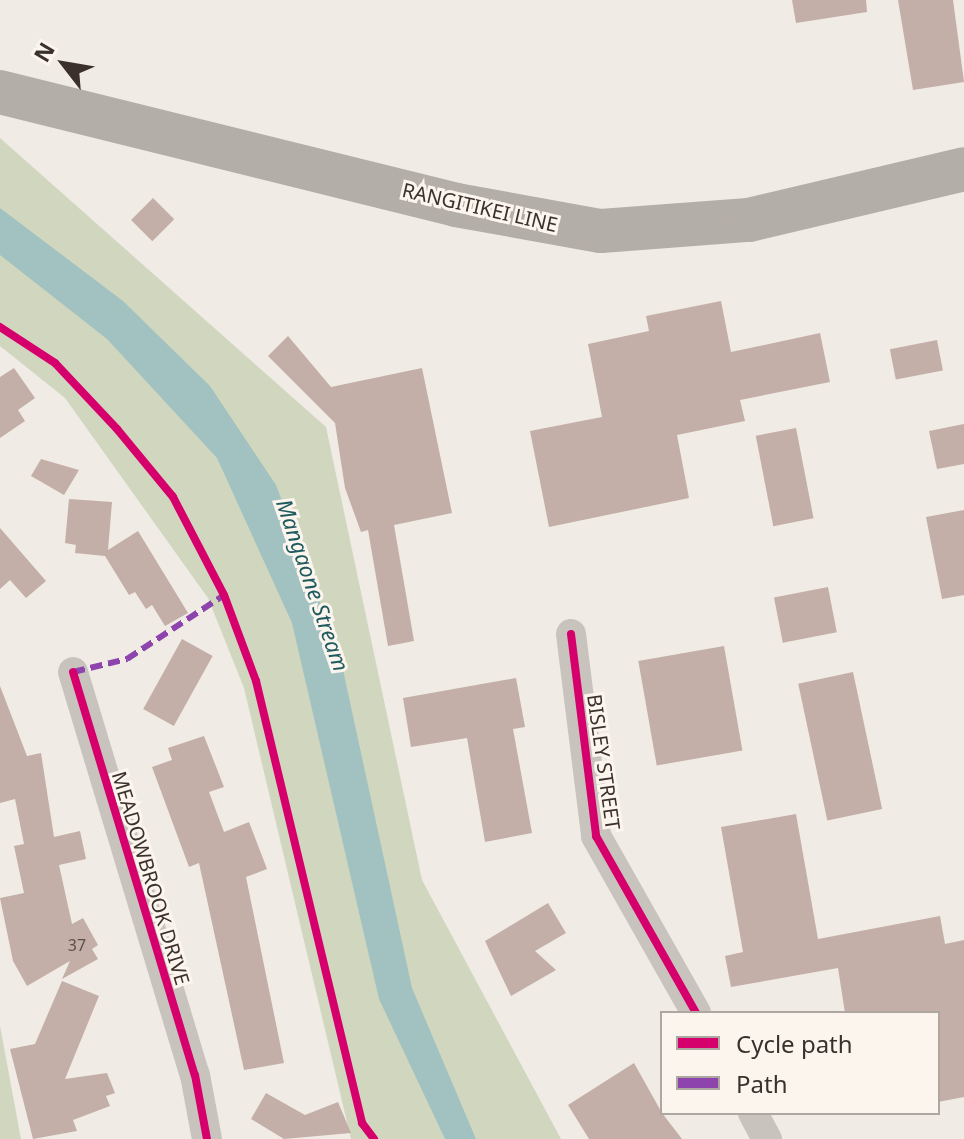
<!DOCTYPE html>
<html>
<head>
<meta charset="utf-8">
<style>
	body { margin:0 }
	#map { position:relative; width:964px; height:1139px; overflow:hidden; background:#f0ebe5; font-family:"Noto Sans",sans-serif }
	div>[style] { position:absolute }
	.green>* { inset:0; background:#d1d6bf }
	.water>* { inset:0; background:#a1c2c1 }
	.building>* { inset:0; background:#c3afa7; transform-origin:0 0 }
	.minor>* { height:30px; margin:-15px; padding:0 15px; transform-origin:15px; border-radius:15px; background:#c9c3be }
	.trunk>* { height:44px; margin:-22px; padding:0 22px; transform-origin:22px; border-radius:22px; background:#b4aea8 }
	.quiet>* { height:6px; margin-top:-3px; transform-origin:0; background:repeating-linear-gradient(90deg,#8e44ad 0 12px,transparent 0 18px) }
	.cycleway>* { height:8px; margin:-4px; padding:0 4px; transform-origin:4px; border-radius:4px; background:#d6006c }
	span { translate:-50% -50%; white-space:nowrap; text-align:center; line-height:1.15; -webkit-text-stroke:6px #fbf5ee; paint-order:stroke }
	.number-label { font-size:16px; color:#5d504a }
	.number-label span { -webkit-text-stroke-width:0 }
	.street-label { font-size:20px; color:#3b302b }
	.water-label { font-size:22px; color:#1f5a5e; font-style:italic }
	.legend { position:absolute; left:660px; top:1011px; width:280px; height:104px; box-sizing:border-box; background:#fbf5ee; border:2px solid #aea6a0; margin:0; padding:10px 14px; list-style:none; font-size:24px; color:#3b302b }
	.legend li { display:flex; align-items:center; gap:16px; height:40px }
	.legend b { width:40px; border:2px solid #aea6a0 }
	.north { position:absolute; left:24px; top:24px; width:80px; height:80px; -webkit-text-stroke:6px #fbf5ee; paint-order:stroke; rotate:301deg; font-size:22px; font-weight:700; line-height:32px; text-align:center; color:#3b302b }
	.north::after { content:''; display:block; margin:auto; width:28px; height:36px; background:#3b302b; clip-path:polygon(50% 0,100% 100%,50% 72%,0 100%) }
</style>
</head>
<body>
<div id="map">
	<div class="green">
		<i style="clip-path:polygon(0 138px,326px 427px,422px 880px,561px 1139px,351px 1139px,244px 688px,208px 598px,65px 398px,0 346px)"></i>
		<i style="clip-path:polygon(0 1026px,21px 1139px,0 1139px)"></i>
	</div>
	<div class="water">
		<i style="clip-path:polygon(0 208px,123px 301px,210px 386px,276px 485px,340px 656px,412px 988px,476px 1139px,445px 1139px,379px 999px,292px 623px,217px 458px,107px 339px,0 255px)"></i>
	</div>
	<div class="building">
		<i style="clip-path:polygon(792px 0,866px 0,867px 12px,796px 23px)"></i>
		<i style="clip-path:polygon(898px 0,953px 0,964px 82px,913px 90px)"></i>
		<i style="left:153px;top:198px;width:30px;height:31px;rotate:45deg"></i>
		<i style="clip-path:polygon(721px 301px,731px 352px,820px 333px,830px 382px,740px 400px,745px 421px,677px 435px,689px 498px,549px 527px,530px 431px,602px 417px,588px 344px,649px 331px,646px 316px)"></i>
		<i style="clip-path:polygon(288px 336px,331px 387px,422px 368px,452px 513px,394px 525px,414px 641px,388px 646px,368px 530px,361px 532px,345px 488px,335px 423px,268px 356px)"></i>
		<i style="left:937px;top:340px;width:31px;height:48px;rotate:79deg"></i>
		<i style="clip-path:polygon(14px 368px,35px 398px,18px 410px,25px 421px,0 438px,0 377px)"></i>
		<i style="clip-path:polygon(964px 424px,964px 464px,937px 469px,929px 431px)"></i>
		<i style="left:796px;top:428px;width:92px;height:41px;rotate:79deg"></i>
		<i style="clip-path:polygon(41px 459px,79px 470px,64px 495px,31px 476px)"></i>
		<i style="clip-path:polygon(69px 499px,112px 502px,108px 550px,138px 531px,188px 613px,165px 626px,152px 605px,146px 609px,135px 592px,129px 595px,105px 556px,75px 553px,76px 545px,65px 543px)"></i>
		<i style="clip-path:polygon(964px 510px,964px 595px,942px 599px,926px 517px)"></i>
		<i style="clip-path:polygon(0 528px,46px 581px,26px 598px,10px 580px,0 589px)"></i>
		<i style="left:828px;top:587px;width:46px;height:55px;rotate:79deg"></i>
		<i style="left:182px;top:639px;width:35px;height:80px;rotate:29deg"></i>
		<i style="left:724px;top:646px;width:106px;height:87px;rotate:80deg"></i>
		<i style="left:853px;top:672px;width:140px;height:56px;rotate:78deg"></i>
		<i style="clip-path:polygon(516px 678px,525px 727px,513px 729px,532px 833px,485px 842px,467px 738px,411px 747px,403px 698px)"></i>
		<i style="clip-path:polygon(0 686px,27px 756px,41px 753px,54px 837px,80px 831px,86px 859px,59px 865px,72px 924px,83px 918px,98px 945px,92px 949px,98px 959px,62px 979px,70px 961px,27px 986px,13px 961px,0 898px,24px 893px,14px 846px,24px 844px,15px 799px,0 803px)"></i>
		<i style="clip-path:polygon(204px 736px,224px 787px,209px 792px,224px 832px,249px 822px,267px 869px,246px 877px,284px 1063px,244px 1070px,199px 863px,189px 867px,152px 767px,172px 760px,168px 748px)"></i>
		<i style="clip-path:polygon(796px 814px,818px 939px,940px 916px,945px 944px,964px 940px,964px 1097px,938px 1102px,938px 1013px,845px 1013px,838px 968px,731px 987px,725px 956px,743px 952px,721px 827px)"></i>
		<i style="clip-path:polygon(548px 903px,566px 933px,535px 951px,556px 970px,511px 996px,485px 941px)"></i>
		<i style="clip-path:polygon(62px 981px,99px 996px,65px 1079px,107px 1073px,115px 1093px,106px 1096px,110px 1106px,73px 1120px,77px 1131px,33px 1139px,10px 1049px,35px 1044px)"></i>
		<i style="clip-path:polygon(634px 1063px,662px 1113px,682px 1139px,589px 1139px,568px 1105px)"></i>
		<i style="clip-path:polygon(266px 1093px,305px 1115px,338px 1102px,351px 1133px,284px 1139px,251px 1119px)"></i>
	</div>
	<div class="minor">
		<i style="left:571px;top:634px;width:204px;rotate:82.9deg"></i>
		<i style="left:596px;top:836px;width:203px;rotate:60.5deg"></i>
		<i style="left:73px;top:672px;width:421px;rotate:73.2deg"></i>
		<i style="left:195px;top:1075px;width:65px;rotate:79.4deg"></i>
		<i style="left:753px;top:1113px;width:30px;rotate:62deg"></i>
	</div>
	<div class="trunk">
		<i style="left:0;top:92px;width:470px;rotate:13.9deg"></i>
		<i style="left:456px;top:205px;width:147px;rotate:10.2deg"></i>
		<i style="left:601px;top:231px;width:148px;rotate:-4.3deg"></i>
		<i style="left:749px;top:220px;width:221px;rotate:-13.3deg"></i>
	</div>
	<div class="quiet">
		<i style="left:73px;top:672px;width:56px;rotate:-13.5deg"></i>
		<i style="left:127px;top:659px;width:116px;rotate:-33.4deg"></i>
	</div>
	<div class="cycleway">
		<i style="left:0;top:327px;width:66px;rotate:33.2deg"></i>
		<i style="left:55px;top:363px;width:91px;rotate:46.8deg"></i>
		<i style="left:117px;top:429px;width:88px;rotate:50.5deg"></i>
		<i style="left:173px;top:497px;width:110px;rotate:62.5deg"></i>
		<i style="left:224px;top:595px;width:92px;rotate:69.6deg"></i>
		<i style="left:256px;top:681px;width:455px;rotate:76.5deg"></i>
		<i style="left:362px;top:1123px;width:20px;rotate:53deg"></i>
		<i style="left:571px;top:634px;width:204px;rotate:82.9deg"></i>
		<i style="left:596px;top:836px;width:203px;rotate:60.5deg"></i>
		<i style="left:73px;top:672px;width:421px;rotate:73.2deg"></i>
		<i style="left:195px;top:1075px;width:65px;rotate:79.4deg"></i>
	</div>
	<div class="number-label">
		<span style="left:77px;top:945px">37</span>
	</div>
	<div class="street-label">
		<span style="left:480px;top:207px;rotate:13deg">RANGITIKEI LINE</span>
		<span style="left:604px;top:762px;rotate:82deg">BISLEY STREET</span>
		<span style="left:151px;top:878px;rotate:73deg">MEADOWBROOK DRIVE</span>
	</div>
	<div class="water-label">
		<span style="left:313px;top:585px;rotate:71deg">Mangaone Stream</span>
	</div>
	<ul class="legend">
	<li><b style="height:10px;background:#d6006c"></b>Cycle path</li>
	<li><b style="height:10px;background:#8e44ad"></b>Path</li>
	</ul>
	<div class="north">N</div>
</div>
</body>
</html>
